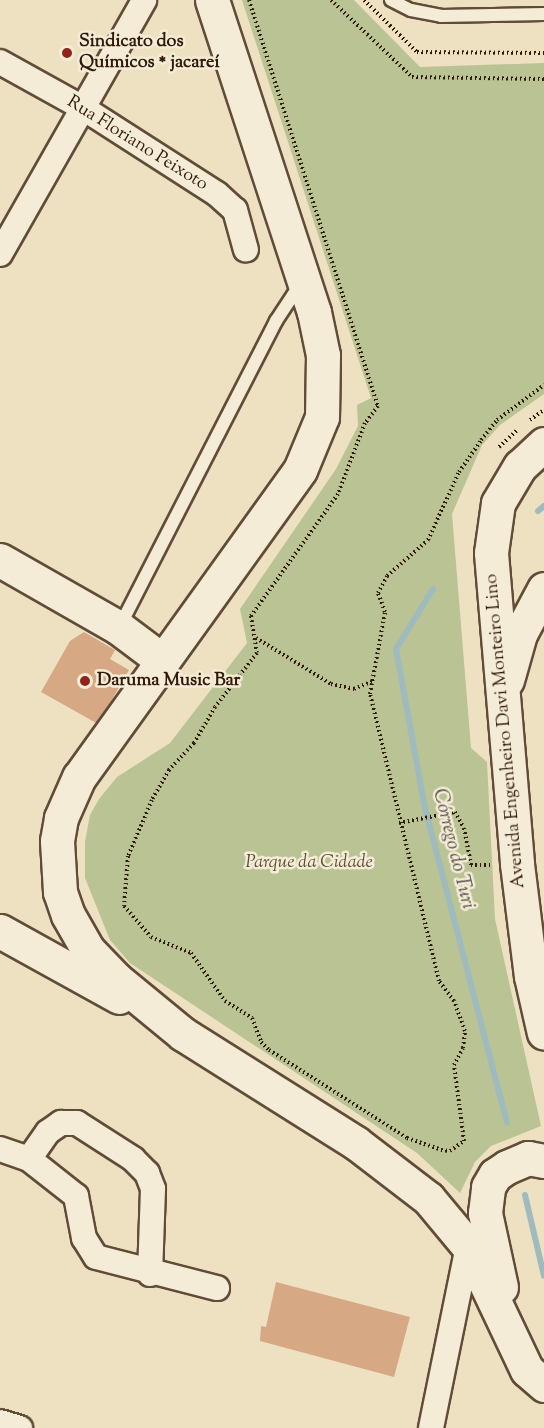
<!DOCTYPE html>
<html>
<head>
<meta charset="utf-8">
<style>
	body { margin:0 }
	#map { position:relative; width:544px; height:1428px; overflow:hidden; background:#eee1c1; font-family:"Sorts Mill Goudy",serif }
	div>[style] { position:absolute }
	.green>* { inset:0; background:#b9c393 }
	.stream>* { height:6px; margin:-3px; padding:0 3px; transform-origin:3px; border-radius:3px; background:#9fbbbe }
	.building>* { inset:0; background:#d7a884 }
	.path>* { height:4px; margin-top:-2px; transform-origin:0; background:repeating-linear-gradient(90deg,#321a0a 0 1.5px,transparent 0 4.5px) }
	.roads { filter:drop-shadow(2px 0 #614c38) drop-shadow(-2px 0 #614c38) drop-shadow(0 2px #614c38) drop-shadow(0 -2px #614c38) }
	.lane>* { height:12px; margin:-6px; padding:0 6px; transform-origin:6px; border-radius:6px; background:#f4ecd7 }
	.street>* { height:24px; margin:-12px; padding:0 12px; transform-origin:12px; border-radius:12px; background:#f4ecd7 }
	.secondary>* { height:33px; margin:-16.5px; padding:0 16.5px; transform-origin:16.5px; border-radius:16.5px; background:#f4ecd7 }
	.dots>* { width:16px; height:16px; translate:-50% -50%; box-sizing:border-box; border:3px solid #f4ecd7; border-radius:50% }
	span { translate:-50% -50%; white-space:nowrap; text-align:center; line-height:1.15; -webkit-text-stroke:5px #f4ecd7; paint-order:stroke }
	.poi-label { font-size:18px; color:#321a0a; font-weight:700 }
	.left { translate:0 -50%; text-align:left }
	.street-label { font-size:18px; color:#321a0a }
	.park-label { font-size:18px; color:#5a4d33; font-style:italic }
	.water-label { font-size:20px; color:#585249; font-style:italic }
</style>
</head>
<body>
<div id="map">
	<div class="green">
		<i style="clip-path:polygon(242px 0,354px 0,420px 67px,544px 63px,544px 394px,500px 425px,482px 445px,452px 514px,471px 748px,487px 762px,495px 919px,541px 1126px,491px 1146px,475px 1162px,460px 1193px,417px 1153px,130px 963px,110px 940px,85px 878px,85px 842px,90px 815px,99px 799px,117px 777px,170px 743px,247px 643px,240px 609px,336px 469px,358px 426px,357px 405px,371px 398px)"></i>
	</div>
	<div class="stream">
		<i style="left:538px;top:511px;width:8px;rotate:-40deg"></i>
		<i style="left:433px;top:589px;width:70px;rotate:121.7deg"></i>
		<i style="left:396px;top:649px;width:162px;rotate:79.7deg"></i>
		<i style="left:425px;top:808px;width:325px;rotate:75.4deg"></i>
		<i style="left:525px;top:1195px;width:83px;rotate:76.8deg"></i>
	</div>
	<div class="building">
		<i style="clip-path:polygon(84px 632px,115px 650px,110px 659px,129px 670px,98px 724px,41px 692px,70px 641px)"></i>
		<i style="clip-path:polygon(276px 1282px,410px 1317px,394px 1377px,260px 1341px,261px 1326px,266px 1327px)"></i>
	</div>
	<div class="path">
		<i style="left:249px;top:0;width:426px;rotate:72.4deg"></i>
		<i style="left:378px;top:406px;width:21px;rotate:127deg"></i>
		<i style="left:365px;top:423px;width:76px;rotate:110.8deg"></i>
		<i style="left:338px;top:494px;width:150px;rotate:125.5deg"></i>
		<i style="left:251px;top:616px;width:37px;rotate:81deg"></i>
		<i style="left:257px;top:653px;width:68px;rotate:127.9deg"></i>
		<i style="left:215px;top:707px;width:42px;rotate:120.3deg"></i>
		<i style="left:194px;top:743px;width:37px;rotate:133deg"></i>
		<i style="left:169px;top:770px;width:34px;rotate:120deg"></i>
		<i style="left:152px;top:800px;width:61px;rotate:113.2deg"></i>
		<i style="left:128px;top:856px;width:50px;rotate:94.6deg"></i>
		<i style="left:124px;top:906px;width:41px;rotate:48.9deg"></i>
		<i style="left:151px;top:937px;width:43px;rotate:21.8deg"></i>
		<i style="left:191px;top:953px;width:59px;rotate:54.7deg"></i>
		<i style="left:225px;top:1001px;width:32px;rotate:32deg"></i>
		<i style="left:252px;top:1018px;width:26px;rotate:69deg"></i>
		<i style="left:261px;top:1042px;width:11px;rotate:45deg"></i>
		<i style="left:269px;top:1050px;width:164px;rotate:32.5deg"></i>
		<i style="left:407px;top:1138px;width:36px;rotate:19deg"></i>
		<i style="left:441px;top:1150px;width:9px;rotate:6deg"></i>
		<i style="left:450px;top:1151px;width:17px;rotate:-36deg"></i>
		<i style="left:464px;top:1141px;width:77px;rotate:-97.5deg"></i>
		<i style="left:454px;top:1065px;width:19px;rotate:-62deg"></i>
		<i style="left:463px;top:1048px;width:17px;rotate:-83deg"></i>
		<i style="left:465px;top:1031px;width:32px;rotate:-110deg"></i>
		<i style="left:454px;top:1001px;width:25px;rotate:-127deg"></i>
		<i style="left:439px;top:981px;width:295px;rotate:-103.5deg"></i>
		<i style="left:370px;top:694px;width:83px;rotate:-79.6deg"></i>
		<i style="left:385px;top:612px;width:20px;rotate:-110deg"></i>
		<i style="left:378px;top:593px;width:19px;rotate:-62deg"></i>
		<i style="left:387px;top:576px;width:55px;rotate:-41.3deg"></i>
		<i style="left:428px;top:540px;width:75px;rotate:-65.5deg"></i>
		<i style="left:459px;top:472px;width:39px;rotate:-55deg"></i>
		<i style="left:481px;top:440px;width:26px;rotate:-51deg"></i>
		<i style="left:497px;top:420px;width:59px;rotate:-36.7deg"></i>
		<i style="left:331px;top:0;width:112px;rotate:43.5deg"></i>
		<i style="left:412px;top:77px;width:132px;rotate:0.9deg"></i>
		<i style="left:364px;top:0;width:74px;rotate:44.5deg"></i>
		<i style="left:417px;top:52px;width:127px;rotate:0.5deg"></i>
		<i style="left:530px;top:420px;width:17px;rotate:-36deg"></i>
		<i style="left:499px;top:447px;width:25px;rotate:-43deg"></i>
		<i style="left:256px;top:638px;width:88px;rotate:31.5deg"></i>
		<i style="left:331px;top:684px;width:24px;rotate:12deg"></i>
		<i style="left:354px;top:689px;width:21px;rotate:-23deg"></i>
		<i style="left:399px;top:823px;width:57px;rotate:-11.1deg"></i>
		<i style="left:455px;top:812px;width:18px;rotate:61deg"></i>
		<i style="left:464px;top:828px;width:38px;rotate:79deg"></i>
		<i style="left:471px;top:865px;width:21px"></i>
	</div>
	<div class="roads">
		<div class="lane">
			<i style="left:391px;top:0;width:22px;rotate:27deg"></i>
			<i style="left:411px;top:10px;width:31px;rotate:11deg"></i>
			<i style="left:441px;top:16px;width:103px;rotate:-1.1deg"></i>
			<i style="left:120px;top:626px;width:343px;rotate:-62.9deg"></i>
			<i style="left:276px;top:321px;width:45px;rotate:-56.7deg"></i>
		</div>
		<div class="street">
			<i style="left:0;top:62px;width:95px;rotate:29deg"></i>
			<i style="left:83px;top:108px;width:159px;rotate:32.7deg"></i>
			<i style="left:217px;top:194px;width:24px;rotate:42deg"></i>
			<i style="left:235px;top:210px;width:41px;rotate:74.6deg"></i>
			<i style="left:0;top:254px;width:292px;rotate:-60.4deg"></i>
			<i style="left:0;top:1149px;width:31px;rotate:19deg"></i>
			<i style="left:29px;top:1159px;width:60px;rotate:38.2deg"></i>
			<i style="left:76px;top:1196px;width:43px;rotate:79.2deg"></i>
			<i style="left:84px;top:1238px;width:22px;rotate:58deg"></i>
			<i style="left:96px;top:1257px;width:125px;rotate:14.4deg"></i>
			<i style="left:29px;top:1159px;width:33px;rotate:-55deg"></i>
			<i style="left:48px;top:1132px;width:16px;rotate:-35deg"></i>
			<i style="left:61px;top:1123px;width:16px"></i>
			<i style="left:77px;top:1123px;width:67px;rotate:32.7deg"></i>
			<i style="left:133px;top:1159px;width:20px;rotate:45deg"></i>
			<i style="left:147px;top:1173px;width:17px;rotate:69deg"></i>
			<i style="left:153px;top:1189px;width:85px;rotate:92deg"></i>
			<i style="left:0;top:1422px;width:21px;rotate:17deg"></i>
			<i style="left:431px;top:1428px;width:186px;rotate:-78.5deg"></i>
		</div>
		<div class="secondary">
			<i style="left:212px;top:0;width:328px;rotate:71.9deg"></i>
			<i style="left:314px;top:312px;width:44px;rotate:78.2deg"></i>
			<i style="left:323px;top:355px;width:62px;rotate:90.9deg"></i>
			<i style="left:322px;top:417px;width:57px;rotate:112.5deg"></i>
			<i style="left:300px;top:470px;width:378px;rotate:125.7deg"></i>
			<i style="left:79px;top:777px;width:45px;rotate:113.7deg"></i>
			<i style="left:61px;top:818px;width:23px;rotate:100deg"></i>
			<i style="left:57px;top:841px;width:51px;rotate:86.6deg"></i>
			<i style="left:60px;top:892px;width:24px;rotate:71deg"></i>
			<i style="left:68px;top:915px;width:40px;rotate:60.3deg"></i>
			<i style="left:88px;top:950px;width:40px;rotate:46deg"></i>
			<i style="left:116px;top:979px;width:87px;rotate:39.4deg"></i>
			<i style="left:183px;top:1034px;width:204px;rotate:32.2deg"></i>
			<i style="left:356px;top:1143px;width:91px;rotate:37.4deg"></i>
			<i style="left:428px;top:1198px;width:62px;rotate:50.2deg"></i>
			<i style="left:468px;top:1246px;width:137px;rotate:64.6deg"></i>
			<i style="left:527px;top:1370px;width:23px;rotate:41deg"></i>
			<i style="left:544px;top:444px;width:33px;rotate:137deg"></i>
			<i style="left:520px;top:466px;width:43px;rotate:120.7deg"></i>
			<i style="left:498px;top:503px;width:50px;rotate:98deg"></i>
			<i style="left:491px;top:553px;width:312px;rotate:85.2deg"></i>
			<i style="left:517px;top:864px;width:113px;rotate:82.9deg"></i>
			<i style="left:531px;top:976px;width:58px;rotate:77.2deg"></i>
			<i style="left:0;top:560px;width:137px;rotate:29.7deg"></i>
			<i style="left:119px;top:628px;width:55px;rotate:36.9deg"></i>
			<i style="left:507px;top:680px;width:48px;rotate:-74.2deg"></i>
			<i style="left:520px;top:634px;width:51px;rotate:-61.9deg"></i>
			<i style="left:0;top:931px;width:136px;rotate:29deg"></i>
			<i style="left:501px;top:1287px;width:76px;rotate:-102.2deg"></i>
			<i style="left:485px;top:1213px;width:26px;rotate:-83deg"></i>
			<i style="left:488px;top:1187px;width:14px;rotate:-60deg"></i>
			<i style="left:495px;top:1175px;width:14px;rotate:-34deg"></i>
			<i style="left:507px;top:1167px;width:23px;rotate:-23deg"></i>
			<i style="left:528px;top:1158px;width:16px;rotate:11deg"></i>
		</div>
	</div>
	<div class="dots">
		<i style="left:67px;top:53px;background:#8f2418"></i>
		<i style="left:85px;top:681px;background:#8f2418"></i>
	</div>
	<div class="poi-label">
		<span class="left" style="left:79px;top:53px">Sindicato dos<br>Químicos * jacareí</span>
		<span class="left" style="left:97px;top:681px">Daruma Music Bar</span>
	</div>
	<div class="street-label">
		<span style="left:137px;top:144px;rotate:32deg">Rua Floriano Peixoto</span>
		<span style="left:506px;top:731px;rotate:-95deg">Avenida Engenheiro Davi Monteiro Lino</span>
	</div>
	<div class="park-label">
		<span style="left:309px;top:863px">Parque da Cidade</span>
	</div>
	<div class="water-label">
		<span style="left:453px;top:849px;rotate:76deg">Córrego do Turi</span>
	</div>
</div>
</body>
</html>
